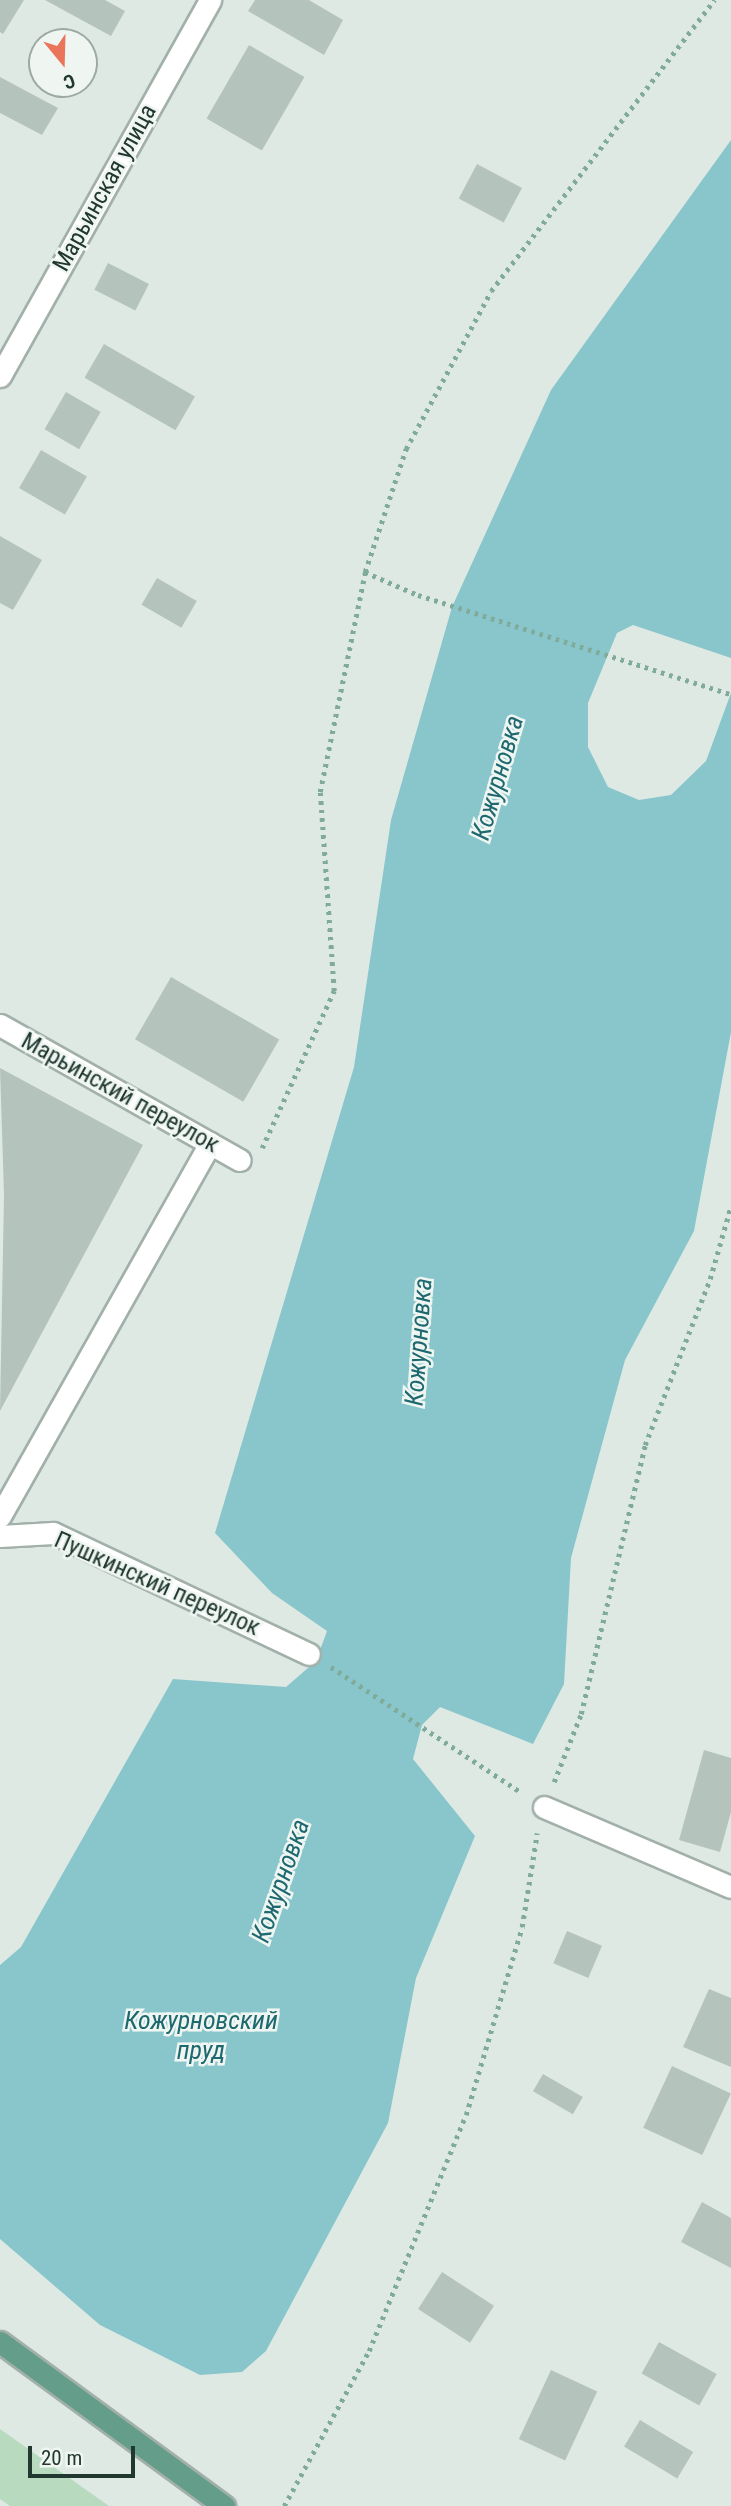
<!DOCTYPE html>
<html>
<head>
<meta charset="utf-8">
<style>
	body { margin:0 }
	#map { position:relative; width:731px; height:2506px; overflow:hidden; background:#dfe9e4; font-family:"Roboto Condensed",sans-serif }
	div>[style] { position:absolute }
	.green>* { inset:0; background:#b8dabf }
	.water>* { inset:0; background:#88c6cc }
	.building>* { inset:0; background:#b4c4bd; transform-origin:0 0 }
	.path>* { height:4.5px; margin-top:-2.25px; transform-origin:0; background:repeating-linear-gradient(90deg,#80ab9b 0 3.5px,transparent 0 8.5px) }
	.roads { filter:drop-shadow(2px 0 #a2b0aa) drop-shadow(-2px 0 #a2b0aa) drop-shadow(0 2px #a2b0aa) drop-shadow(0 -2px #a2b0aa) }
	.minor>* { height:21px; margin:-10.5px; padding:0 10.5px; transform-origin:10.5px; border-radius:10.5px; background:#fff }
	.major>* { height:21px; margin:-10.5px; padding:0 10.5px; transform-origin:10.5px; border-radius:10.5px; background:#659d8b }
	span { translate:-50% -50%; white-space:nowrap; text-align:center; line-height:1.15; -webkit-text-stroke:5px #eff6f2; paint-order:stroke }
	.street-label { font-size:24px; color:#213830 }
	.water-label { font-size:26px; color:#1e6870; font-style:italic }
	.north { position:absolute; left:28px; top:28px; width:70px; height:70px; box-sizing:border-box; background:#eff6f2; border:2px solid #9daaa4; border-radius:50%; rotate:161deg; font-size:19px; font-weight:700; line-height:28px; text-align:center; color:#213830 }
	.north::after { content:''; display:block; margin:auto; width:24px; height:32px; background:#eb755b; clip-path:polygon(50% 0,100% 100%,50% 72%,0 100%) }
	.scale { position:absolute; left:28px; top:2446px; width:107px; height:32px; box-sizing:border-box; border:4px solid #213830; border-top:0; padding-left:9px; font-size:21px; line-height:24px; white-space:nowrap; color:#213830; -webkit-text-stroke:5px #eff6f2; paint-order:stroke }
</style>
</head>
<body>
<div id="map">
	<div class="green">
		<i style="clip-path:polygon(0 2429px,109px 2506px,10px 2506px,0 2499px)"></i>
	</div>
	<div class="water">
		<i style="clip-path:polygon(731px 140px,731px 658px,633px 625px,617px 633px,588px 703px,588px 747px,608px 787px,639px 800px,671px 795px,706px 761px,731px 693px,731px 1032px,694px 1231px,625px 1360px,571px 1558px,564px 1684px,533px 1744px,440px 1707px,422px 1725px,413px 1759px,475px 1836px,416px 1978px,388px 2123px,266px 2351px,242px 2372px,200px 2375px,100px 2325px,0 2239px,0 1965px,21px 1947px,173px 1679px,286px 1687px,316px 1661px,327px 1631px,272px 1593px,215px 1533px,354px 1067px,391px 820px,452px 607px,551px 390px)"></i>
	</div>
	<div class="building">
		<i style="clip-path:polygon(0 0,24px 0,3px 34px,0 32px)"></i>
		<i style="clip-path:polygon(45px 0,105px 0,125px 11px,111px 36px)"></i>
		<i style="clip-path:polygon(255px 0,309px 0,343px 20px,324px 55px,248px 11px)"></i>
		<i style="left:249px;top:45px;width:64px;height:85px;rotate:30deg"></i>
		<i style="clip-path:polygon(0 77px,58px 108px,42px 135px,0 113px)"></i>
		<i style="left:477px;top:164px;width:51px;height:39px;rotate:28deg"></i>
		<i style="left:108px;top:263px;width:46px;height:30px;rotate:27deg"></i>
		<i style="left:104px;top:344px;width:105px;height:39px;rotate:30deg"></i>
		<i style="left:66px;top:392px;width:40px;height:43px;rotate:30deg"></i>
		<i style="left:41px;top:450px;width:53px;height:44px;rotate:30deg"></i>
		<i style="clip-path:polygon(0 536px,42px 560px,13px 610px,0 603px)"></i>
		<i style="left:157px;top:578px;width:46px;height:31px;rotate:30deg"></i>
		<i style="left:171px;top:977px;width:125px;height:72px;rotate:30deg"></i>
		<i style="clip-path:polygon(0 1068px,143px 1145px,0 1411px,4px 1195px)"></i>
		<i style="clip-path:polygon(704px 1750px,731px 1758px,731px 1812px,720px 1852px,679px 1840px)"></i>
		<i style="left:567px;top:1931px;width:38px;height:35px;rotate:23deg"></i>
		<i style="clip-path:polygon(709px 1989px,731px 1998px,731px 2067px,683px 2047px)"></i>
		<i style="left:672px;top:2066px;width:65px;height:68px;rotate:25deg"></i>
		<i style="left:543px;top:2074px;width:46px;height:20px;rotate:30deg"></i>
		<i style="clip-path:polygon(702px 2202px,731px 2218px,731px 2268px,681px 2242px)"></i>
		<i style="left:442px;top:2272px;width:62px;height:44px;rotate:33deg"></i>
		<i style="left:659px;top:2342px;width:66px;height:36px;rotate:29deg"></i>
		<i style="left:551px;top:2370px;width:51px;height:76px;rotate:25deg"></i>
		<i style="left:640px;top:2420px;width:62px;height:31px;rotate:31deg"></i>
	</div>
	<div class="path">
		<i style="left:365px;top:572px;width:58px;rotate:23.5deg"></i>
		<i style="left:418px;top:595px;width:328px;rotate:17.6deg"></i>
		<i style="left:262px;top:1148px;width:173px;rotate:-65.4deg"></i>
		<i style="left:334px;top:991px;width:199px;rotate:-94deg"></i>
		<i style="left:320px;top:792px;width:225px;rotate:-78.4deg"></i>
		<i style="left:365px;top:572px;width:130px;rotate:-71.6deg"></i>
		<i style="left:406px;top:449px;width:179px;rotate:-61.7deg"></i>
		<i style="left:491px;top:291px;width:367px;rotate:-52.5deg"></i>
		<i style="left:331px;top:1667px;width:229px;rotate:33.4deg"></i>
		<i style="left:554px;top:1782px;width:73px;rotate:-68.3deg"></i>
		<i style="left:581px;top:1714px;width:277px;rotate:-76.6deg"></i>
		<i style="left:645px;top:1445px;width:178px;rotate:-68.6deg"></i>
		<i style="left:710px;top:1279px;width:76px;rotate:-74deg"></i>
		<i style="left:284px;top:2506px;width:177px;rotate:-61.3deg"></i>
		<i style="left:369px;top:2351px;width:255px;rotate:-67.7deg"></i>
		<i style="left:466px;top:2115px;width:196px;rotate:-73.4deg"></i>
		<i style="left:522px;top:1927px;width:95px;rotate:-80.9deg"></i>
	</div>
	<div class="roads">
		<div class="minor">
			<i style="left:0;top:376px;width:431px;rotate:-60.8deg"></i>
			<i style="left:0;top:1025px;width:275px;rotate:29.4deg"></i>
			<i style="left:0;top:1516px;width:428px;rotate:-60.6deg"></i>
			<i style="left:0;top:1536px;width:53px;rotate:-3.2deg"></i>
			<i style="left:53px;top:1533px;width:283px;rotate:25.3deg"></i>
			<i style="left:544px;top:1807px;width:203px;rotate:23.2deg"></i>
		</div>
		<div class="major">
			<i style="left:0;top:2342px;width:278px;rotate:36.2deg"></i>
		</div>
	</div>
	<div class="street-label">
		<span style="left:105px;top:188px;rotate:-61deg">Марьинская улица</span>
		<span style="left:120px;top:1093px;rotate:29deg">Марьинский переулок</span>
		<span style="left:157px;top:1584px;rotate:24deg">Пушкинский переулок</span>
	</div>
	<div class="water-label">
		<span style="left:498px;top:778px;rotate:-74deg">Кожурновка</span>
		<span style="left:419px;top:1342px;rotate:-86deg">Кожурновка</span>
		<span style="left:281px;top:1881px;rotate:-71deg">Кожурновка</span>
		<span style="left:201px;top:2036px">Кожурновский<br>пруд</span>
	</div>
	<div class="north">С</div>
	<div class="scale">20 m</div>
</div>
</body>
</html>
